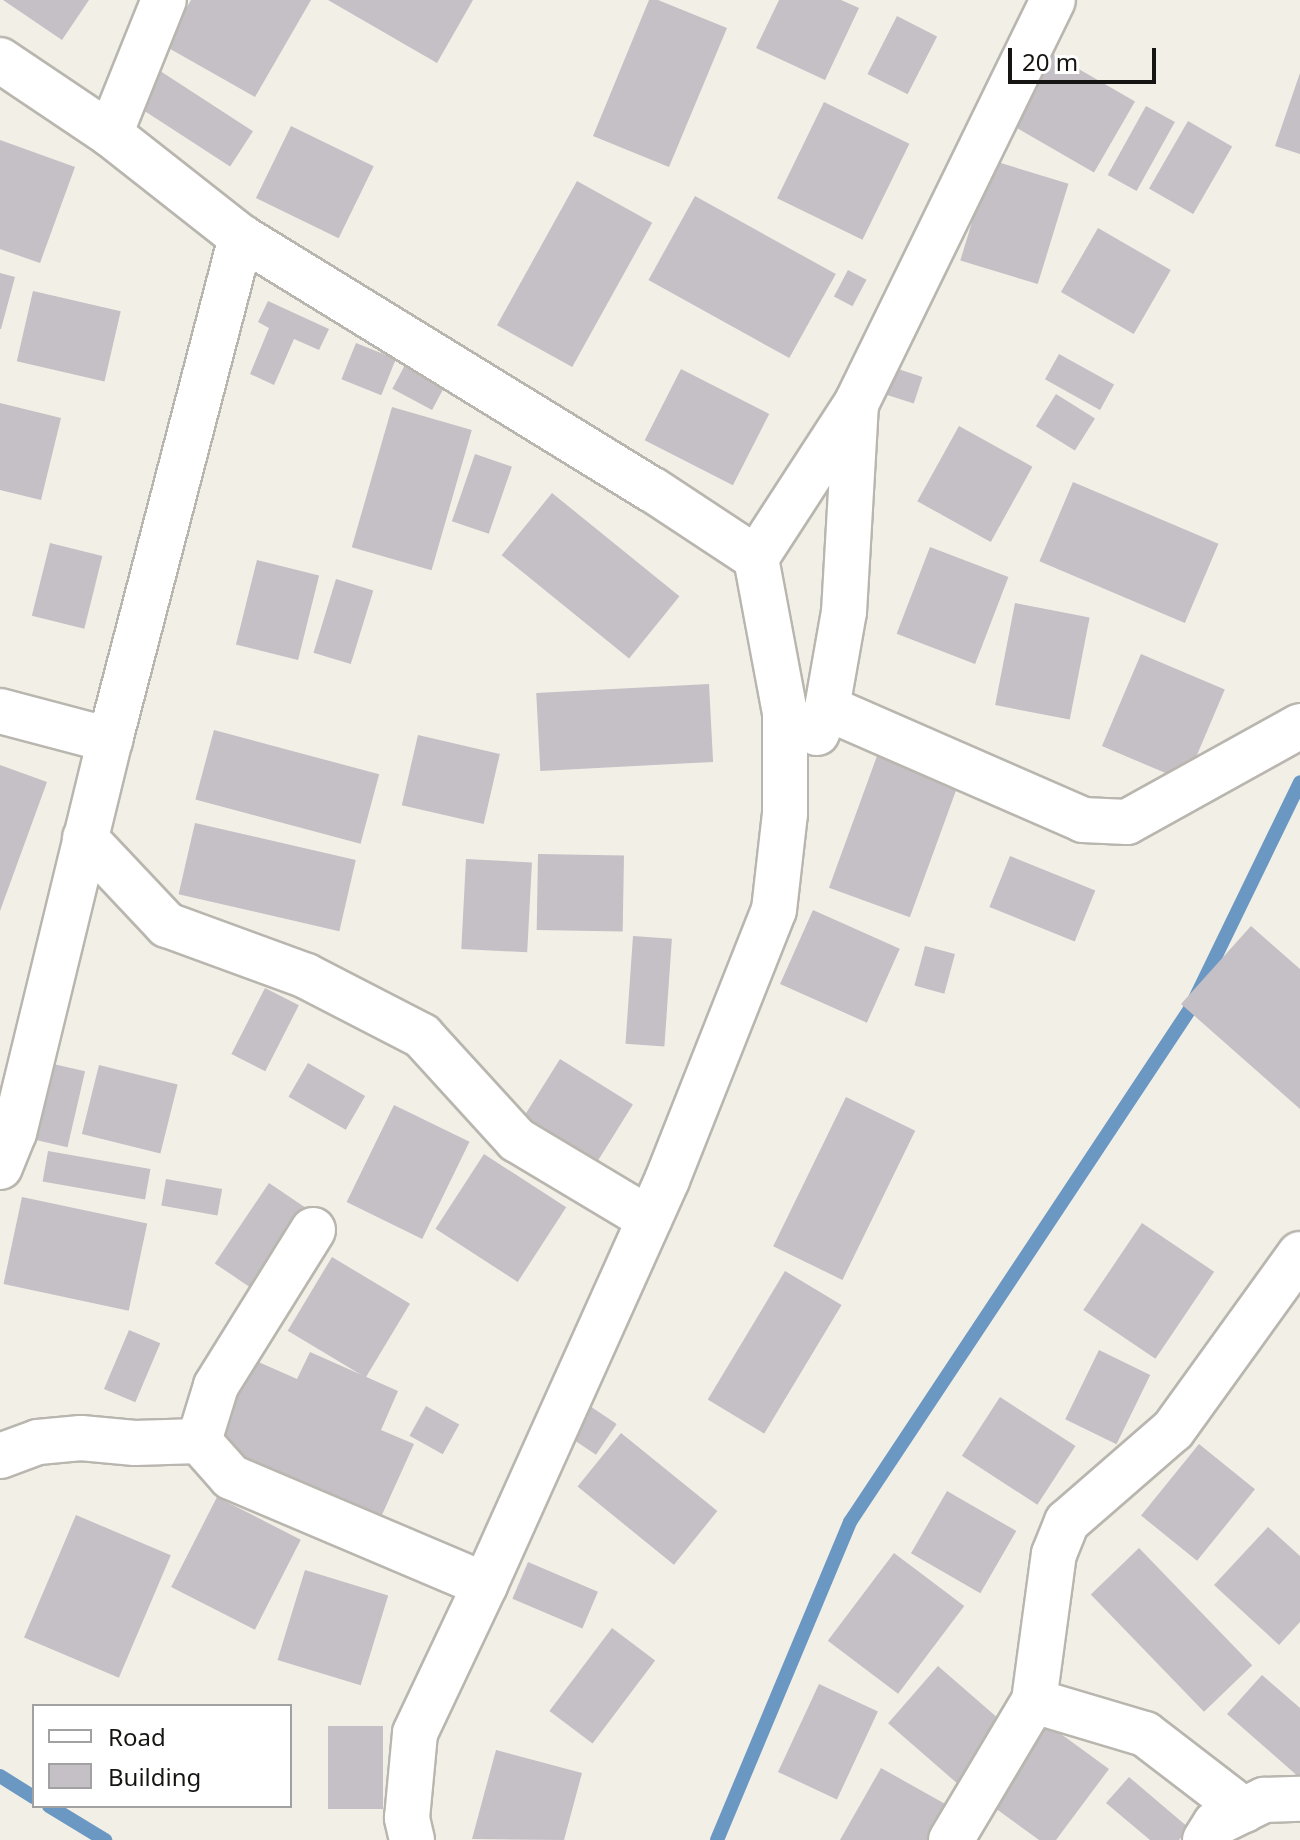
<!DOCTYPE html>
<html>
<head>
<meta charset="utf-8">
<style>
	body { margin:0 }
	#map { position:relative; width:1300px; height:1840px; overflow:hidden; background:#f2efe7; font-family:"Noto Sans",sans-serif }
	div>[style] { position:absolute }
	.stream>* { height:14px; margin:-7px; padding:0 7px; transform-origin:7px; border-radius:7px; background:#6b97c3 }
	.building>* { inset:0; background:#c5bfc6; transform-origin:0 0 }
	.roads { filter:drop-shadow(2px 0 #b9b6af) drop-shadow(-2px 0 #b9b6af) drop-shadow(0 2px #b9b6af) drop-shadow(0 -2px #b9b6af) }
	.street>* { height:44px; margin:-22px; padding:0 22px; transform-origin:22px; border-radius:22px; background:#fff }
	span { translate:-50% -50%; white-space:nowrap; text-align:center; line-height:1.15; -webkit-text-stroke:7px #fff; paint-order:stroke }
	.legend { position:absolute; left:32px; top:1704px; width:260px; height:104px; box-sizing:border-box; background:#fff; border:2px solid #a2a1a1; margin:0; padding:10px 14px; list-style:none; font-size:24px; color:#161513 }
	.legend li { display:flex; align-items:center; gap:16px; height:40px }
	.legend b { width:40px; border:2px solid #a2a1a1 }
	.scale { position:absolute; left:1008px; top:48px; width:148px; height:36px; box-sizing:border-box; border:4px solid #161513; border-top:0; padding-left:10px; font-size:24px; line-height:28px; white-space:nowrap; color:#161513; -webkit-text-stroke:6px #fff; paint-order:stroke }
</style>
</head>
<body>
<div id="map">
	<div class="stream">
		<i style="left:0;top:1776px;width:40px;rotate:32deg"></i>
		<i style="left:49px;top:1806px;width:66px;rotate:31.3deg"></i>
		<i style="left:717px;top:1840px;width:345px;rotate:-67.3deg"></i>
		<i style="left:850px;top:1522px;width:615px;rotate:-56.46deg"></i>
		<i style="left:1190px;top:1009px;width:252px;rotate:-64.1deg"></i>
	</div>
	<div class="building">
		<i style="clip-path:polygon(3px 0,89px 0,62px 40px)"></i>
		<i style="clip-path:polygon(191px 0,311px 0,255px 97px,165px 46px)"></i>
		<i style="clip-path:polygon(328px 0,473px 0,437px 63px)"></i>
		<i style="clip-path:polygon(649px 0,658px 0,727px 28px,669px 167px,593px 136px)"></i>
		<i style="clip-path:polygon(779px 0,841px 0,859px 8px,825px 80px,756px 48px)"></i>
		<i style="left:897px;top:16px;width:45px;height:65px;rotate:27deg"></i>
		<i style="left:1051px;top:53px;width:97px;height:82px;rotate:30deg"></i>
		<i style="left:154px;top:67px;width:118px;height:42px;rotate:33deg"></i>
		<i style="clip-path:polygon(1300px 73px,1300px 154px,1275px 146px)"></i>
		<i style="left:824px;top:102px;width:95px;height:107px;rotate:26deg"></i>
		<i style="left:1146px;top:106px;width:33px;height:79px;rotate:29deg"></i>
		<i style="left:1188px;top:121px;width:51px;height:78px;rotate:30deg"></i>
		<i style="left:291px;top:126px;width:92px;height:80px;rotate:26deg"></i>
		<i style="clip-path:polygon(0 140px,75px 167px,40px 263px,0 249px)"></i>
		<i style="left:991px;top:160px;width:81px;height:105px;rotate:17deg"></i>
		<i style="left:577px;top:181px;width:86px;height:165px;rotate:29deg"></i>
		<i style="left:695px;top:196px;width:161px;height:96px;rotate:29deg"></i>
		<i style="left:1098px;top:228px;width:84px;height:74px;rotate:30deg"></i>
		<i style="left:848px;top:270px;width:21px;height:30px;rotate:28deg"></i>
		<i style="clip-path:polygon(0 273px,15px 277px,1px 329px,0 329px)"></i>
		<i style="left:33px;top:291px;width:90px;height:72px;rotate:13deg"></i>
		<i style="clip-path:polygon(268px 301px,329px 329px,319px 350px,294px 339px,274px 385px,250px 374px,269px 328px,258px 322px)"></i>
		<i style="left:356px;top:343px;width:43px;height:39px;rotate:22deg"></i>
		<i style="left:1059px;top:354px;width:63px;height:29px;rotate:29deg"></i>
		<i style="left:405px;top:365px;width:45px;height:27px;rotate:28deg"></i>
		<i style="left:892px;top:367px;width:32px;height:28px;rotate:18deg"></i>
		<i style="left:681px;top:369px;width:99px;height:80px;rotate:27deg"></i>
		<i style="left:1056px;top:394px;width:46px;height:38px;rotate:32deg"></i>
		<i style="clip-path:polygon(0 403px,61px 418px,41px 500px,0 490px)"></i>
		<i style="left:392px;top:407px;width:83px;height:146px;rotate:16deg"></i>
		<i style="left:959px;top:426px;width:84px;height:86px;rotate:29deg"></i>
		<i style="left:475px;top:454px;width:39px;height:71px;rotate:19deg"></i>
		<i style="left:1073px;top:482px;width:158px;height:86px;rotate:23deg"></i>
		<i style="left:552px;top:493px;width:164px;height:80px;rotate:39deg"></i>
		<i style="left:50px;top:543px;width:54px;height:75px;rotate:14deg"></i>
		<i style="left:930px;top:547px;width:84px;height:93px;rotate:21deg"></i>
		<i style="left:257px;top:560px;width:64px;height:87px;rotate:14deg"></i>
		<i style="left:336px;top:579px;width:39px;height:77px;rotate:17deg"></i>
		<i style="left:1015px;top:603px;width:76px;height:104px;rotate:11deg"></i>
		<i style="left:1141px;top:654px;width:91px;height:100px;rotate:23deg"></i>
		<i style="left:709px;top:684px;width:78px;height:173px;rotate:87deg"></i>
		<i style="left:214px;top:730px;width:171px;height:72px;rotate:15deg"></i>
		<i style="left:418px;top:735px;width:84px;height:72px;rotate:13deg"></i>
		<i style="left:881px;top:745px;width:86px;height:152px;rotate:20deg"></i>
		<i style="clip-path:polygon(0 765px,47px 782px,0 911px)"></i>
		<i style="left:195px;top:823px;width:165px;height:73px;rotate:13deg"></i>
		<i style="left:538px;top:854px;width:86px;height:76px;rotate:1deg"></i>
		<i style="left:1010px;top:856px;width:92px;height:55px;rotate:22deg"></i>
		<i style="left:466px;top:859px;width:66px;height:90px;rotate:3deg"></i>
		<i style="left:813px;top:910px;width:95px;height:81px;rotate:24deg"></i>
		<i style="clip-path:polygon(1251px 926px,1300px 969px,1300px 1109px,1181px 1004px)"></i>
		<i style="left:633px;top:936px;width:39px;height:108px;rotate:4deg"></i>
		<i style="left:925px;top:946px;width:31px;height:41px;rotate:15deg"></i>
		<i style="left:265px;top:988px;width:38px;height:74px;rotate:27deg"></i>
		<i style="left:560px;top:1059px;width:86px;height:75px;rotate:32deg"></i>
		<i style="left:49px;top:1063px;width:37px;height:78px;rotate:13deg"></i>
		<i style="left:308px;top:1063px;width:66px;height:39px;rotate:30deg"></i>
		<i style="left:99px;top:1065px;width:81px;height:71px;rotate:14deg"></i>
		<i style="left:846px;top:1097px;width:77px;height:166px;rotate:26deg"></i>
		<i style="left:394px;top:1105px;width:84px;height:108px;rotate:26deg"></i>
		<i style="left:48px;top:1151px;width:104px;height:31px;rotate:10deg"></i>
		<i style="left:484px;top:1154px;width:98px;height:89px;rotate:33deg"></i>
		<i style="left:166px;top:1179px;width:57px;height:27px;rotate:10deg"></i>
		<i style="left:269px;top:1183px;width:46px;height:97px;rotate:34deg"></i>
		<i style="left:22px;top:1197px;width:128px;height:89px;rotate:12deg"></i>
		<i style="left:1142px;top:1223px;width:87px;height:105px;rotate:34deg"></i>
		<i style="left:332px;top:1257px;width:91px;height:86px;rotate:31deg"></i>
		<i style="left:785px;top:1271px;width:66px;height:150px;rotate:31deg"></i>
		<i style="left:129px;top:1330px;width:34px;height:64px;rotate:23deg"></i>
		<i style="left:1099px;top:1350px;width:57px;height:77px;rotate:26deg"></i>
		<i style="clip-path:polygon(310px 1352px,398px 1391px,381px 1430px,414px 1444px,381px 1517px,216px 1445px,254px 1360px,297px 1379px)"></i>
		<i style="left:1000px;top:1397px;width:90px;height:70px;rotate:33deg"></i>
		<i style="left:581px;top:1400px;width:43px;height:37px;rotate:34deg"></i>
		<i style="left:426px;top:1406px;width:38px;height:34px;rotate:29deg"></i>
		<i style="left:621px;top:1433px;width:124px;height:69px;rotate:39deg"></i>
		<i style="left:1199px;top:1444px;width:72px;height:92px;rotate:39deg"></i>
		<i style="left:947px;top:1491px;width:80px;height:72px;rotate:30deg"></i>
		<i style="left:217px;top:1497px;width:94px;height:101px;rotate:27deg"></i>
		<i style="left:76px;top:1515px;width:103px;height:133px;rotate:23deg"></i>
		<i style="clip-path:polygon(1268px 1527px,1300px 1556px,1300px 1622px,1279px 1645px,1214px 1585px)"></i>
		<i style="left:1139px;top:1548px;width:163px;height:67px;rotate:46deg"></i>
		<i style="left:894px;top:1553px;width:88px;height:110px;rotate:37deg"></i>
		<i style="left:528px;top:1562px;width:76px;height:40px;rotate:23deg"></i>
		<i style="left:305px;top:1570px;width:87px;height:94px;rotate:17deg"></i>
		<i style="left:612px;top:1628px;width:54px;height:104px;rotate:37deg"></i>
		<i style="left:938px;top:1666px;width:91px;height:76px;rotate:41deg"></i>
		<i style="clip-path:polygon(1262px 1675px,1300px 1708px,1300px 1778px,1227px 1714px)"></i>
		<i style="left:819px;top:1684px;width:65px;height:97px;rotate:25deg"></i>
		<i style="clip-path:polygon(1039px 1718px,1109px 1769px,1056px 1840px,1039px 1840px,980px 1797px)"></i>
		<i style="left:328px;top:1726px;width:55px;height:83px"></i>
		<i style="clip-path:polygon(496px 1750px,582px 1773px,564px 1840px,472px 1839px)"></i>
		<i style="clip-path:polygon(881px 1768px,956px 1810px,939px 1840px,840px 1840px)"></i>
		<i style="clip-path:polygon(1129px 1777px,1189px 1828px,1179px 1840px,1150px 1840px,1106px 1803px)"></i>
	</div>
	<div class="roads">
		<div class="street">
			<i style="left:0;top:60px;width:133px;rotate:33.9deg"></i>
			<i style="left:110px;top:134px;width:167px;rotate:38.2deg"></i>
			<i style="left:241px;top:237px;width:483px;rotate:31.6deg"></i>
			<i style="left:653px;top:490px;width:123px;rotate:33.4deg"></i>
			<i style="left:110px;top:134px;width:144px;rotate:-68.1deg"></i>
			<i style="left:827px;top:708px;width:279px;rotate:23.6deg"></i>
			<i style="left:1083px;top:820px;width:44px;rotate:2.6deg"></i>
			<i style="left:1127px;top:822px;width:198px;rotate:-29deg"></i>
			<i style="left:0;top:711px;width:114px;rotate:14.8deg"></i>
			<i style="left:817px;top:733px;width:27px;rotate:-68deg"></i>
			<i style="left:827px;top:708px;width:97px;rotate:-80deg"></i>
			<i style="left:844px;top:612px;width:206px;rotate:-86.7deg"></i>
			<i style="left:85px;top:838px;width:120px;rotate:46.7deg"></i>
			<i style="left:167px;top:925px;width:148px;rotate:20.1deg"></i>
			<i style="left:306px;top:976px;width:131px;rotate:27.3deg"></i>
			<i style="left:422px;top:1036px;width:141px;rotate:47.6deg"></i>
			<i style="left:517px;top:1140px;width:154px;rotate:30.9deg"></i>
			<i style="left:0;top:1167px;width:37px;rotate:-68deg"></i>
			<i style="left:14px;top:1133px;width:405px;rotate:-76.3deg"></i>
			<i style="left:110px;top:740px;width:520px;rotate:-75.4deg"></i>
			<i style="left:313px;top:1230px;width:184px;rotate:121.9deg"></i>
			<i style="left:216px;top:1386px;width:58px;rotate:107.2deg"></i>
			<i style="left:199px;top:1441px;width:48px;rotate:48.4deg"></i>
			<i style="left:231px;top:1477px;width:276px;rotate:23deg"></i>
			<i style="left:0;top:1456px;width:40px;rotate:-20.2deg"></i>
			<i style="left:38px;top:1442px;width:43px;rotate:-5.3deg"></i>
			<i style="left:81px;top:1438px;width:54px;rotate:5.3deg"></i>
			<i style="left:135px;top:1443px;width:64px;rotate:-1.8deg"></i>
			<i style="left:1034px;top:1701px;width:116px;rotate:16.6deg"></i>
			<i style="left:1145px;top:1734px;width:125px;rotate:37.5deg"></i>
			<i style="left:412px;top:1840px;width:23px;rotate:-103deg"></i>
			<i style="left:407px;top:1818px;width:85px;rotate:-84.6deg"></i>
			<i style="left:415px;top:1733px;width:164px;rotate:-64.7deg"></i>
			<i style="left:485px;top:1585px;width:444px;rotate:-65.8deg"></i>
			<i style="left:667px;top:1180px;width:290px;rotate:-68.4deg"></i>
			<i style="left:774px;top:910px;width:97px;rotate:-83.5deg"></i>
			<i style="left:785px;top:814px;width:101px;rotate:-90deg"></i>
			<i style="left:785px;top:713px;width:158px;rotate:-100.6deg"></i>
			<i style="left:756px;top:558px;width:184px;rotate:-57deg"></i>
			<i style="left:856px;top:404px;width:449px;rotate:-64deg"></i>
			<i style="left:951px;top:1840px;width:162px;rotate:-59.2deg"></i>
			<i style="left:1034px;top:1701px;width:148px;rotate:-82.3deg"></i>
			<i style="left:1054px;top:1554px;width:35px;rotate:-68deg"></i>
			<i style="left:1067px;top:1522px;width:140px;rotate:-41deg"></i>
			<i style="left:1173px;top:1430px;width:217px;rotate:-54.2deg"></i>
			<i style="left:1205px;top:1840px;width:19px;rotate:-58deg"></i>
			<i style="left:1215px;top:1824px;width:55px;rotate:-26.1deg"></i>
			<i style="left:1264px;top:1800px;width:36px;rotate:-2deg"></i>
		</div>
	</div>
	<ul class="legend">
	<li><b style="height:10px;background:#fff"></b>Road</li>
	<li><b style="height:22px;background:#c5bfc6"></b>Building</li>
	</ul>
	<div class="scale">20 m</div>
</div>
</body>
</html>
